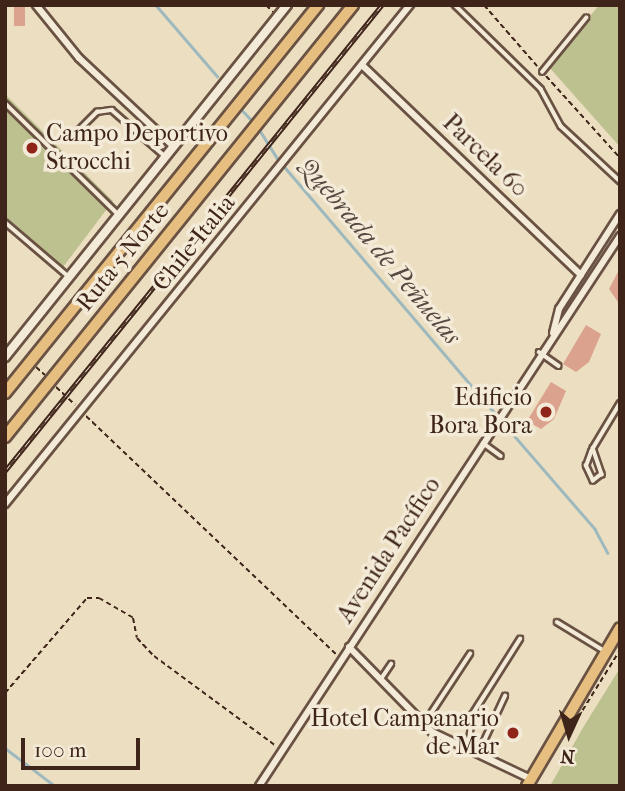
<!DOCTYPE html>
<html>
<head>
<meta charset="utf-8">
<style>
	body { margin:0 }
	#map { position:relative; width:625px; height:791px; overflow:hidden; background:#ecdec1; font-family:"IM FELL French Canon",serif }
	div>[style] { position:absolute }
	.green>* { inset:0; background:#bdc08f }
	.stream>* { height:2.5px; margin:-1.25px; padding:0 1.25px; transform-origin:1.25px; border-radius:1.25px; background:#9eb9be }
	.building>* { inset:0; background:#dba28e; transform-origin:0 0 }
	.path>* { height:2px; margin-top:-1px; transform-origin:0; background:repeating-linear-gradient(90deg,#3e2419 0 5px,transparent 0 8.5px) }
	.roads { filter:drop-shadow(2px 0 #6a5243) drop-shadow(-2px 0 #6a5243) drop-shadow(0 2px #6a5243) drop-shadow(0 -2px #6a5243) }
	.service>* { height:3.5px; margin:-1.75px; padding:0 1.75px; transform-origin:1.75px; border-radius:1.75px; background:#f3ead7 }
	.minor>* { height:6px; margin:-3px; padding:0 3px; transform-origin:3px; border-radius:3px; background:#f3ead7 }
	.tertiary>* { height:8px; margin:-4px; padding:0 4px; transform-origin:4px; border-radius:4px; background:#f3ead7 }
	.primary>* { height:10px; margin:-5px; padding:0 5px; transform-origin:5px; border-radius:5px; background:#e6bf80 }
	.trunk>* { height:10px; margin:-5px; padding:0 5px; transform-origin:5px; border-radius:5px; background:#e6bf80 }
	.rail>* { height:5px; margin-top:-2.5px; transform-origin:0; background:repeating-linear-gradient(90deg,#f3ead7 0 8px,#3e2419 0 16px); box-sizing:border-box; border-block:2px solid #3e2419 }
	.dots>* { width:19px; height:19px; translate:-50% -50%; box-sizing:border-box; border:4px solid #f3ead7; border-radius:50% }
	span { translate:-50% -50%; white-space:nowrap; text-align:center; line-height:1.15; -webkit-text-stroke:7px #f3ead7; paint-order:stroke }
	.poi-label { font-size:24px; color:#3e2419 }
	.left { translate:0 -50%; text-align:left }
	.right { translate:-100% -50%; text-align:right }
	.street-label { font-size:24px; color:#3e2419 }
	.water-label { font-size:26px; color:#564942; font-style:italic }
	.frame { position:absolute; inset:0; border:7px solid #3e2419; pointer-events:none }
	.north { position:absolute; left:534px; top:700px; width:70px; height:70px; -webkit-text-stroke:5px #f3ead7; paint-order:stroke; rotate:184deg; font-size:19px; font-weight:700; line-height:28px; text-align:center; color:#3e2419 }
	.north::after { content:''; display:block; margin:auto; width:24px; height:32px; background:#3e2419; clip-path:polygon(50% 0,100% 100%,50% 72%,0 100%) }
	.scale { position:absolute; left:21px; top:738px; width:119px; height:32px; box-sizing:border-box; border:4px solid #3e2419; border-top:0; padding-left:9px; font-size:21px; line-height:24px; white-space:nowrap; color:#3e2419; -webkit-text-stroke:5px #f3ead7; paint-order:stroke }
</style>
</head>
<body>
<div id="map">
	<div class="green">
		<i style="clip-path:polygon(599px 5px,620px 5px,620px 147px,549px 67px)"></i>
		<i style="clip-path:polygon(5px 94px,113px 201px,63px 267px,5px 216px)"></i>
		<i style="clip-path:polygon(620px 668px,620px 786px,550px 786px,584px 726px)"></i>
	</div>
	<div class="stream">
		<i style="left:156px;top:5px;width:94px;rotate:49.3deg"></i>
		<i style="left:243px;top:111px;width:18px;rotate:47deg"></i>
		<i style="left:259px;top:129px;width:34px;rotate:58deg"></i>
		<i style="left:277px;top:158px;width:334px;rotate:49.5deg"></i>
		<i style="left:505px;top:425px;width:138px;rotate:49.1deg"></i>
		<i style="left:595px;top:529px;width:27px;rotate:62deg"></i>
		<i style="left:5px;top:748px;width:63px;rotate:37.2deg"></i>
	</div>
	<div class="building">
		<i style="left:14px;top:5px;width:11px;height:21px"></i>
		<i style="clip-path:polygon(620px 268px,620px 305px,609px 289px)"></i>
		<i style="clip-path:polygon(586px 325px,601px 334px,589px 362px,576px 372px,563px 364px)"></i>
		<i style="clip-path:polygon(551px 382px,566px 391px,554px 419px,541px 429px,527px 421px)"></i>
	</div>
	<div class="path">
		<i style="left:266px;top:5px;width:10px;rotate:45deg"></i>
		<i style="left:484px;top:5px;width:81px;rotate:49deg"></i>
		<i style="left:546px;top:76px;width:110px;rotate:47.9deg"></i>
		<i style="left:36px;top:367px;width:12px;rotate:42deg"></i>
		<i style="left:56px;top:387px;width:26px;rotate:43deg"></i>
		<i style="left:86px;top:416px;width:345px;rotate:43.6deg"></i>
		<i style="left:5px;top:693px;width:125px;rotate:-49.2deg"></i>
		<i style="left:87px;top:598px;width:12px"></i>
		<i style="left:99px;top:598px;width:39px;rotate:30deg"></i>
		<i style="left:133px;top:618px;width:20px;rotate:79deg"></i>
		<i style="left:137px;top:638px;width:25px;rotate:47deg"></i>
		<i style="left:154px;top:656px;width:152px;rotate:36.4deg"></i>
		<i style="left:569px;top:732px;width:97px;rotate:-58.1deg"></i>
	</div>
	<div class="roads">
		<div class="service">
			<i style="left:455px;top:5px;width:120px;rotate:44.3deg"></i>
			<i style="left:541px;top:89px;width:42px;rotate:61.6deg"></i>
			<i style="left:561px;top:126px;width:81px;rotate:43deg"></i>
			<i style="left:542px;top:72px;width:70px;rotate:-50.8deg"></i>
			<i style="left:5px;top:103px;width:158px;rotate:44.5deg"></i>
			<i style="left:74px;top:135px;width:33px;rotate:-45deg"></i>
			<i style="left:97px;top:112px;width:15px;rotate:-8deg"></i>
			<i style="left:112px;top:110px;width:70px;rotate:41deg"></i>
			<i style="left:5px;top:222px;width:83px;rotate:40.6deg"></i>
			<i style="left:539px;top:352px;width:24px;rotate:35deg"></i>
			<i style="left:483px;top:443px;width:22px;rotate:36deg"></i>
			<i style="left:593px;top:448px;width:28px;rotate:71deg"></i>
			<i style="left:602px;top:474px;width:11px;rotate:142deg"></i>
			<i style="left:593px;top:481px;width:17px;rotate:-115deg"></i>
			<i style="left:586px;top:466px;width:15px;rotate:-70deg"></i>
			<i style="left:591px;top:452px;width:4px;rotate:-63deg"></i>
			<i style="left:593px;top:448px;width:52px;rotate:-59deg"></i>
			<i style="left:557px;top:622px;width:54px;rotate:31.3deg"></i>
			<i style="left:381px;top:679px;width:18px;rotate:-56deg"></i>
			<i style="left:424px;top:724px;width:84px;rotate:-56.7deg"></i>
			<i style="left:468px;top:749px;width:34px;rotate:-83deg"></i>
			<i style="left:472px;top:715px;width:90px;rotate:-57.7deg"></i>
			<i style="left:478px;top:754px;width:64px;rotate:-65deg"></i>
		</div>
		<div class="minor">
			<i style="left:36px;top:5px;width:68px;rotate:50.9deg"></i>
			<i style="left:79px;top:58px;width:130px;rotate:43.1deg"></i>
			<i style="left:363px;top:66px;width:302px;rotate:43.8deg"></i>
			<i style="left:553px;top:333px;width:25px;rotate:-76deg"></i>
			<i style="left:559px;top:309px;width:113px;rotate:-57.3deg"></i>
			<i style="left:5px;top:504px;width:643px;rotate:-50.94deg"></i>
			<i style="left:349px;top:647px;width:119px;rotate:45.7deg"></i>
			<i style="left:432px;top:732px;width:110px;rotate:25.4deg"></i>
			<i style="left:259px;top:786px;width:658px;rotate:-56.72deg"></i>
		</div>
		<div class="tertiary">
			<i style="left:5px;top:357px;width:451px;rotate:-51.3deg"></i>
		</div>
		<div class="primary">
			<i style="left:527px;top:786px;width:183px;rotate:-59.5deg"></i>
		</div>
		<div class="trunk">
			<i style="left:5px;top:393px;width:499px;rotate:-51.1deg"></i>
			<i style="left:5px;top:437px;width:555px;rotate:-51.15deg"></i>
		</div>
	</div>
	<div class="rail">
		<i style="left:5px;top:471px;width:599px;rotate:-51.03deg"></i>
	</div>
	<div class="dots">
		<i style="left:32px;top:148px;background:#8f2418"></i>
		<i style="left:546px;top:412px;background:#8f2418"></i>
		<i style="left:513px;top:733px;background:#8f2418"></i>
	</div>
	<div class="poi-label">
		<span class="left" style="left:46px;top:148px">Campo Deportivo<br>Strocchi</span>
		<span class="right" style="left:532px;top:412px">Edificio<br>Bora Bora</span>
		<span class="right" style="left:499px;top:733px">Hotel Campanario<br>de Mar</span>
	</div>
	<div class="street-label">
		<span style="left:485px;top:156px;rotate:44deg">Parcela 60</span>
		<span style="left:194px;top:243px;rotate:-51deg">Chile-Italia</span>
		<span style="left:123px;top:257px;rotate:-51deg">Ruta 5 Norte</span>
		<span style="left:389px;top:550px;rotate:-57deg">Avenida Pacífico</span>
	</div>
	<div class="water-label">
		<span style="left:380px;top:251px;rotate:50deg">Quebrada de Peñuelas</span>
	</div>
	<div class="frame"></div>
	<div class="north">N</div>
	<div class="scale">100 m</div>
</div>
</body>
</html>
